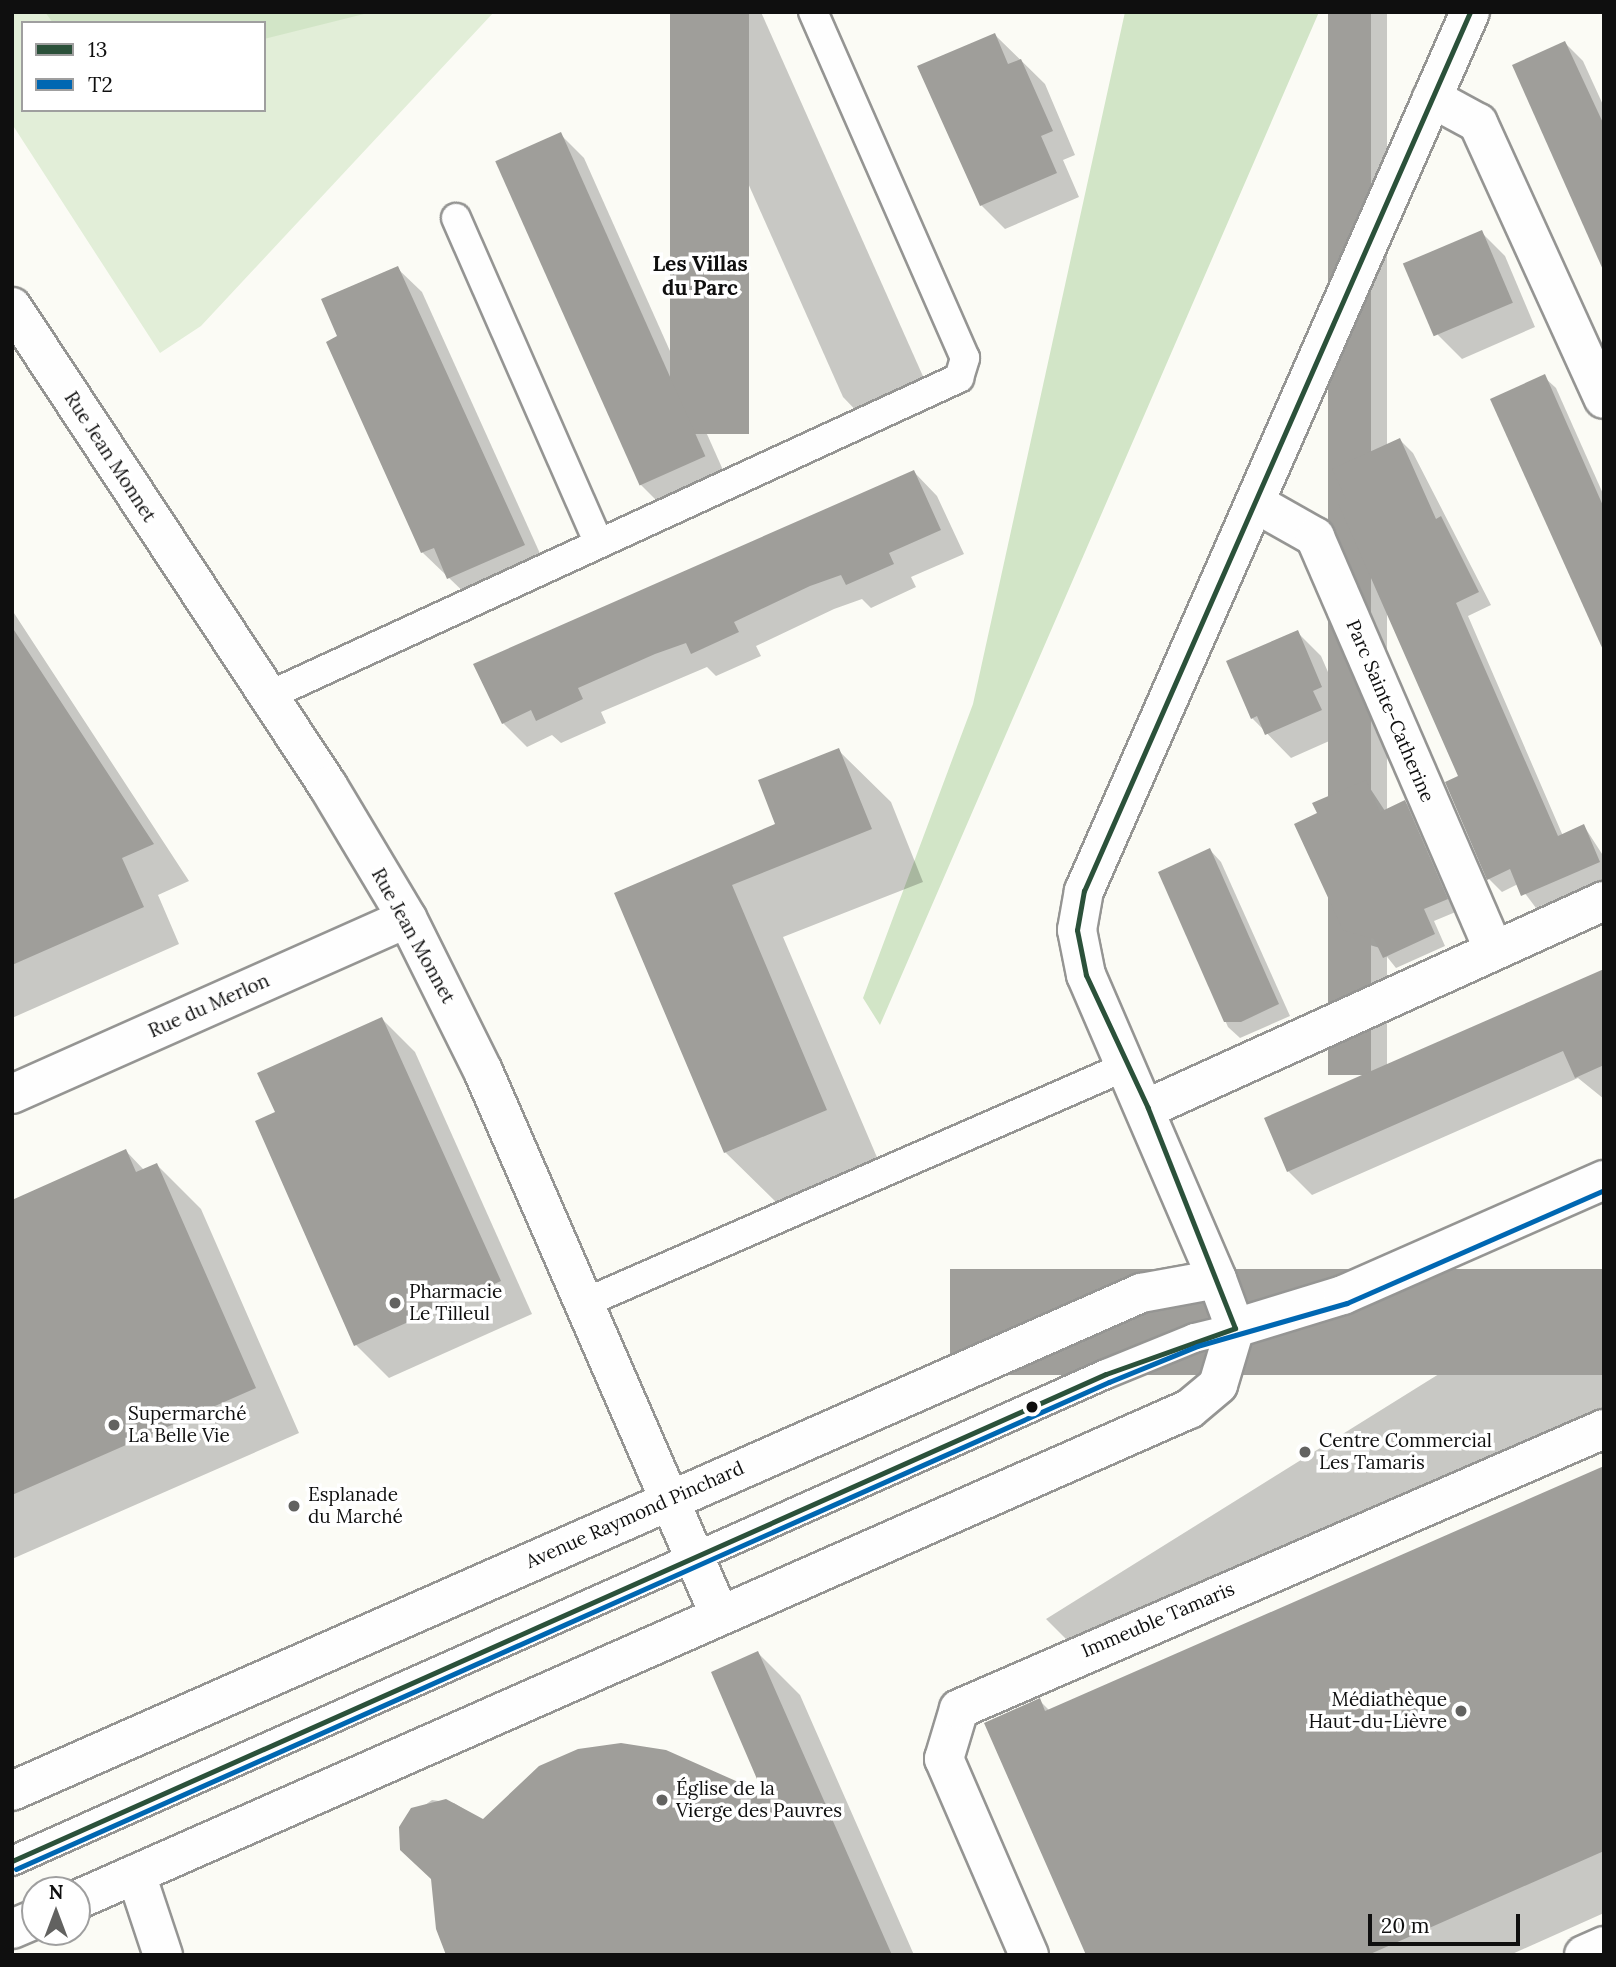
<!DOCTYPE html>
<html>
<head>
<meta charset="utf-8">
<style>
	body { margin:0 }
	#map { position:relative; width:1616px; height:1967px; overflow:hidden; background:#fbfbf5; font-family:Lora,serif }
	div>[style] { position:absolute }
	.green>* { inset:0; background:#e2eed8 }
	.forest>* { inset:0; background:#d2e5c7 }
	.shadow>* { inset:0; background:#0003; transform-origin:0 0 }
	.building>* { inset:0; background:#9f9e9a; transform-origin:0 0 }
	.roads { filter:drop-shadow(2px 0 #959593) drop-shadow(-2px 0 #959593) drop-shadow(0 2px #959593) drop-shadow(0 -2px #959593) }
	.service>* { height:28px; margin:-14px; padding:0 14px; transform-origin:14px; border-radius:14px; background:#fefefe }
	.minor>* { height:38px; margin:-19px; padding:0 19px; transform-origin:19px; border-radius:19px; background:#fefefe }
	.tertiary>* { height:38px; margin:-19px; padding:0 19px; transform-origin:19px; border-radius:19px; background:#fefefe }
	.bus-1>* { height:5px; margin:-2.5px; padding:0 2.5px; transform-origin:2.5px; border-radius:2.5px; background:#2b513a }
	.bus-2>* { height:5px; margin:-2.5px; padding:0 2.5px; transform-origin:2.5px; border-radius:2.5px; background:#0067b2 }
	.dots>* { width:19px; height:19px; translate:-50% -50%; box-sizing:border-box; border:4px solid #fff; border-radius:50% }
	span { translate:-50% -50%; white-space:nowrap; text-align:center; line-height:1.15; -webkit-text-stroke:7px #fff; paint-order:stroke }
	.street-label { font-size:19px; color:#0f0f0f }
	.poi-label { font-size:19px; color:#0f0f0f }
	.left { translate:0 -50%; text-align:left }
	.right { translate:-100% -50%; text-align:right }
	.neighbourhood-label { font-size:21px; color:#0f0f0f; font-weight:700 }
	.frame { position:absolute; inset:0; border:14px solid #0f0f0f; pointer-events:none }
	.legend { position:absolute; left:21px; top:21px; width:245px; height:91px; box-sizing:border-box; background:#fff; border:2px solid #9f9f9f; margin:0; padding:9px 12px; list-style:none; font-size:21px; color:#0f0f0f }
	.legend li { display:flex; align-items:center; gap:14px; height:35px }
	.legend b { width:35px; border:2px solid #9f9f9f }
	.north { position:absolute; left:21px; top:1876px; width:70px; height:70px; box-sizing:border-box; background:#fff; border:2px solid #9f9f9f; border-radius:50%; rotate:0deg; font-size:19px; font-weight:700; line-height:28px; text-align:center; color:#0f0f0f }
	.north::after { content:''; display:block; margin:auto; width:24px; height:32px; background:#626260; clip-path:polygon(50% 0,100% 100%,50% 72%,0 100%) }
	.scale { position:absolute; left:1368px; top:1914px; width:152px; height:32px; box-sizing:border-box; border:4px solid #0f0f0f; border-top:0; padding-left:9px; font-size:21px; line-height:24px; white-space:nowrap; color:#0f0f0f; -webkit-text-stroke:5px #fff; paint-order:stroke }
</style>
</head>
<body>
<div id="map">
	<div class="green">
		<i style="clip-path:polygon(evenodd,12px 12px,494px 12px,201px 326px,160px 353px,12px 124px,12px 12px,23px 23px,264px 23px,264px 110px,23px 110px,23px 23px)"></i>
	</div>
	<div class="forest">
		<i style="clip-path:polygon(45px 12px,372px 12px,264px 39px,264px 23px,53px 23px)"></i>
		<i style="clip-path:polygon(1125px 12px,1319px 12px,880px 1025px,863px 998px,973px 704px)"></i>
	</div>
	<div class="shadow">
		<i style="clip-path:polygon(672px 12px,761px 12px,930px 392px,866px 421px,843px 397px)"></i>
		<i style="left:1331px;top:12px;width:56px;height:1063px"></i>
		<i style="clip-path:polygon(995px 35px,1045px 84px,1075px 155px,1063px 160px,1079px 197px,1005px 229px,981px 205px,920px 67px)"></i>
		<i style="clip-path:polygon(1565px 43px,1583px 61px,1604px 107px,1604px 265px)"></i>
		<i style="clip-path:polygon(560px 134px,584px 158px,727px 479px,664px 508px,640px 484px)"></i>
		<i style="clip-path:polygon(1481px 232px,1505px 256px,1535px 327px,1462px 359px,1438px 335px,1405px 266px)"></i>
		<i style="clip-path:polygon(398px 269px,422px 292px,547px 569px,473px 601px,422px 552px,340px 337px)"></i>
		<i style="clip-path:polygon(1544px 377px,1556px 388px,1604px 496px,1604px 650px)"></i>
		<i style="clip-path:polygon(1400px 440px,1413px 453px,1491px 605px,1468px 616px,1563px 836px,1584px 826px,1604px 857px,1604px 879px,1536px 908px,1518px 884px,1502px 892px,1489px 879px,1447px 783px,1460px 777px,1348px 500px)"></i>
		<i style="clip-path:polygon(914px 472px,937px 496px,964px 554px,911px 577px,916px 587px,871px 608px,862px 599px,834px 609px,756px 646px,761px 656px,716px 676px,707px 667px,601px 712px,606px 723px,561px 743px,552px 735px,527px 747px,503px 723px)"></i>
		<i style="clip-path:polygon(12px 610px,189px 881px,158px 895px,179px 944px,12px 1018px)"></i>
		<i style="clip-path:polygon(1297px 632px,1321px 656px,1345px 711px,1336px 715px,1345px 734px,1291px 758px,1252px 718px)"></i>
		<i style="clip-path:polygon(838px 750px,891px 802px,923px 882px,783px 937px,879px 1162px,778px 1204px,725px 1152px,616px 894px,778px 825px)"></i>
		<i style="clip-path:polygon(1366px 782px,1385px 811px,1405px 802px,1416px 814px,1458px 911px,1434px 921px,1445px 946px,1396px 968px,1380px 948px,1356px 941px,1344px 929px,1320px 814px)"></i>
		<i style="clip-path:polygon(1210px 850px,1221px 862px,1290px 1016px,1240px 1038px,1228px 1027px,1160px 873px)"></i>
		<i style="clip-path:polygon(1604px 971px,1604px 1099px,1578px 1078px,1312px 1195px,1288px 1171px)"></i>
		<i style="clip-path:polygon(382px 1019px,415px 1052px,532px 1314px,389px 1378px,356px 1345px,277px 1113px)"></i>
		<i style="clip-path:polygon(126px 1151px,144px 1170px,157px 1165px,201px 1209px,299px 1433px,12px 1559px,12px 1202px)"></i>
		<i style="clip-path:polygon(1604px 1271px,1604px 1439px,1090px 1663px,1046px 1619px)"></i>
		<i style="clip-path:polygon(1604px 1468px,1604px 1913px,1510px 1955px,1088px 1955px,1039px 1700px,1050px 1711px)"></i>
		<i style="clip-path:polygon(758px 1653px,800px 1695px,914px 1955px,448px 1955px,433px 1881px,403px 1821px,432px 1800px,454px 1803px,483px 1821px,766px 1797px)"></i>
	</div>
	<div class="building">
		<i style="left:670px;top:12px;width:79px;height:422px"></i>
		<i style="left:1328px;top:12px;width:43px;height:1063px"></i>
		<i style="clip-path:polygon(995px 33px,1008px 64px,1021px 59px,1053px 131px,1041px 136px,1057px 173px,980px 206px,917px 66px)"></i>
		<i style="clip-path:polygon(1565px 41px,1604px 125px,1604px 272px,1512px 65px)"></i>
		<i style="left:561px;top:132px;width:355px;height:72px;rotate:66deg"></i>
		<i style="left:1482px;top:230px;width:79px;height:86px;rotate:67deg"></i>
		<i style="clip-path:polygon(398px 266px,525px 545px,447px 579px,434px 548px,421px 553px,326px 342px,337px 336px,321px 299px)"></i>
		<i style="clip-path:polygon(1545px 374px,1604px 508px,1604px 652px,1490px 399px)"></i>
		<i style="clip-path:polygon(1400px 438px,1436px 519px,1441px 516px,1479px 592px,1456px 603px,1558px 836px,1584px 824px,1600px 862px,1521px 896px,1510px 869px,1487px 880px,1445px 782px,1458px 776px,1338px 503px,1346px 499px,1332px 469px)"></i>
		<i style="clip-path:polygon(914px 470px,941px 530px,889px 553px,894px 564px,846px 585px,841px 575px,810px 586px,734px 622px,739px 632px,691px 654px,686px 643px,655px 654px,578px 688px,583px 699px,536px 721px,531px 710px,502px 724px,473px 664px)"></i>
		<i style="clip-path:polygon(12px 627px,154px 844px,122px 858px,144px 907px,12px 965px)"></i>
		<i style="clip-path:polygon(1298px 630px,1322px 687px,1313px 691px,1322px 710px,1265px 735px,1257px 716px,1251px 719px,1226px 661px)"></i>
		<i style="clip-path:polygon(839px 748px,872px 829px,732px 885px,827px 1110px,724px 1153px,614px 893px,775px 824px,758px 780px)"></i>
		<i style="clip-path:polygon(1366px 780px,1380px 812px,1405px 800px,1448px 899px,1424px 909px,1435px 934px,1383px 958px,1374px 939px,1343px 930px,1294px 824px,1317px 813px,1312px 803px)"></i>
		<i style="clip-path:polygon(1210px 848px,1279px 1004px,1241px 1022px,1224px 1022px,1158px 872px)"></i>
		<i style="clip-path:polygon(1604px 969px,1604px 1065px,1575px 1078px,1563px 1051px,1287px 1172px,1264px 1118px)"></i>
		<i style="clip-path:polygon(382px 1017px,501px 1281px,354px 1346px,255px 1121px,275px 1112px,257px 1073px)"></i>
		<i style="clip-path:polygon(126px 1149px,136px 1172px,157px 1163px,256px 1388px,12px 1495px,12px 1200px)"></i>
		<i style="left:1604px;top:1269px;width:106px;height:654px;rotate:90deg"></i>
		<i style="clip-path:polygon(1604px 1466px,1604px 1851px,1368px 1955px,1086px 1955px,984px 1723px,1040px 1698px,1045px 1711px)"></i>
		<i style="clip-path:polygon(758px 1651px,892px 1955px,446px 1955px,436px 1929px,431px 1879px,400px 1850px,399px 1827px,411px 1808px,446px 1799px,483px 1819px,539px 1766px,578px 1749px,621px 1743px,666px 1750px,763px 1793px,711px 1672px)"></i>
	</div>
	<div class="roads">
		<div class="service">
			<i style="left:456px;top:218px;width:354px;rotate:66.3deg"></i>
			<i style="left:268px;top:696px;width:761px;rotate:-24.71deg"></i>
			<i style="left:959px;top:378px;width:21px;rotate:-73deg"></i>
			<i style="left:965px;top:358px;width:378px;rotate:-113.7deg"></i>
			<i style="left:582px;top:1304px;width:597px;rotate:-23.6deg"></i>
			<i style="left:12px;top:1861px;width:1197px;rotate:-24deg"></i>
			<i style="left:1106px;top:1374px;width:95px;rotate:-22.2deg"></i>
			<i style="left:1194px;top:1338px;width:42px;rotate:-13.7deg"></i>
		</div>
		<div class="minor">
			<i style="left:1432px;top:98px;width:52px;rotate:28.5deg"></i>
			<i style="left:1478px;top:123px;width:303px;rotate:65.5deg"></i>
			<i style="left:12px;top:307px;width:574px;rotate:56.59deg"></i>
			<i style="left:328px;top:786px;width:154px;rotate:59.1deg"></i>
			<i style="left:407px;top:918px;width:171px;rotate:63.6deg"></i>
			<i style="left:483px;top:1071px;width:594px;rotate:66.5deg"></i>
			<i style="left:1255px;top:503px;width:69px;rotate:29.5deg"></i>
			<i style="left:1315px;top:537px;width:449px;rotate:66.6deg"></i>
			<i style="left:12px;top:1094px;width:432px;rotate:-24deg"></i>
			<i style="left:1148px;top:1108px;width:501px;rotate:-24.42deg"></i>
			<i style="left:1217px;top:1279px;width:331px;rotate:-113.3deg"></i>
			<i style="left:1086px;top:975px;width:46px;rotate:-101.3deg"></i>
			<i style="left:1077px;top:930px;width:40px;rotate:-80deg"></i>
			<i style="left:1084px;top:891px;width:960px;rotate:-66.29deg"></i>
			<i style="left:136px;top:1874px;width:85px;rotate:71.6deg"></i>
			<i style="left:1029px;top:1955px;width:214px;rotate:-113.4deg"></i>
			<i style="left:944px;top:1759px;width:52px;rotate:-73.3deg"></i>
			<i style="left:959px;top:1709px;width:703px;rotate:-23.47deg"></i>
			<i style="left:1584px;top:1955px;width:22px;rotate:-24deg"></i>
		</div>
		<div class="tertiary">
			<i style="left:1235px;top:1328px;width:113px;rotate:-17deg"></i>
			<i style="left:1343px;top:1295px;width:285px;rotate:-23.8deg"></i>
			<i style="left:12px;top:1791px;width:1234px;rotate:-23.8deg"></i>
			<i style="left:1141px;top:1293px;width:77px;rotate:-10.4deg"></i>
			<i style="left:1217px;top:1279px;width:52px;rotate:69.8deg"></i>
			<i style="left:1235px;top:1328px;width:59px;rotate:106.6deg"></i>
			<i style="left:1218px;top:1385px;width:38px;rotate:140deg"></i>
			<i style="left:1189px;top:1409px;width:1216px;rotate:156.18deg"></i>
			<i style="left:12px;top:1929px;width:25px;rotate:-23deg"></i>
		</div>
	</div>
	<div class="bus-1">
		<i style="left:1235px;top:1328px;width:237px;rotate:-111.6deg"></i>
		<i style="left:1148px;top:1108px;width:147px;rotate:-115deg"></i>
		<i style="left:1086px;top:975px;width:46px;rotate:-101.3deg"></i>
		<i style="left:1077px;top:930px;width:40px;rotate:-80deg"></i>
		<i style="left:1084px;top:891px;width:960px;rotate:-66.29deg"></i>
		<i style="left:12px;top:1861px;width:1197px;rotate:-24deg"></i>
		<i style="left:1106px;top:1374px;width:137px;rotate:-19.6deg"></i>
	</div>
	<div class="bus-2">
		<i style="left:16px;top:1869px;width:1197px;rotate:-24.02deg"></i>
		<i style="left:1109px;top:1382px;width:95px;rotate:-22.2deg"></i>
		<i style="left:1197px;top:1346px;width:156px;rotate:-16deg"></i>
		<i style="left:1347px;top:1303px;width:281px;rotate:-23.7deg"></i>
	</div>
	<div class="dots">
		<i style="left:395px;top:1303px;background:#626260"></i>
		<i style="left:1032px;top:1407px;background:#0f0f0f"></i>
		<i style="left:114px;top:1425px;background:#626260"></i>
		<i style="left:1305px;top:1452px;background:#626260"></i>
		<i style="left:294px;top:1506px;background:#626260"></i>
		<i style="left:1461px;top:1711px;background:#626260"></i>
		<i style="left:662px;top:1800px;background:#626260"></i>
	</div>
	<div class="street-label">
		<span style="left:110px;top:457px;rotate:57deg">Rue Jean Monnet</span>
		<span style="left:1390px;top:711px;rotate:67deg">Parc Sainte-Catherine</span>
		<span style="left:413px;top:936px;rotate:61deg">Rue Jean Monnet</span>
		<span style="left:209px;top:1006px;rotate:-24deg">Rue du Merlon</span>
		<span style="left:635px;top:1515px;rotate:-24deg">Avenue Raymond Pinchard</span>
		<span style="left:1158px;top:1620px;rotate:-23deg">Immeuble Tamaris</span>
	</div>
	<div class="poi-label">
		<span class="left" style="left:409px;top:1303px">Pharmacie<br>Le Tilleul</span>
		<span class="left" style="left:128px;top:1425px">Supermarché<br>La Belle Vie</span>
		<span class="left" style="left:1319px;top:1452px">Centre Commercial<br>Les Tamaris</span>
		<span class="left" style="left:308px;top:1506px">Esplanade<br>du Marché</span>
		<span class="right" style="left:1447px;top:1711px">Médiathèque<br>Haut-du-Lièvre</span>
		<span class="left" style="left:676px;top:1800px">Église de la<br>Vierge des Pauvres</span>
	</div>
	<div class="neighbourhood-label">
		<span style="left:700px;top:276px">Les Villas<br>du Parc</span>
	</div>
	<div class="frame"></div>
	<ul class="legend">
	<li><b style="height:9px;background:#2b513a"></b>13</li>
	<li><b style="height:9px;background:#0067b2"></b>T2</li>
	</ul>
	<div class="north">N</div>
	<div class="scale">20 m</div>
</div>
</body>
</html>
